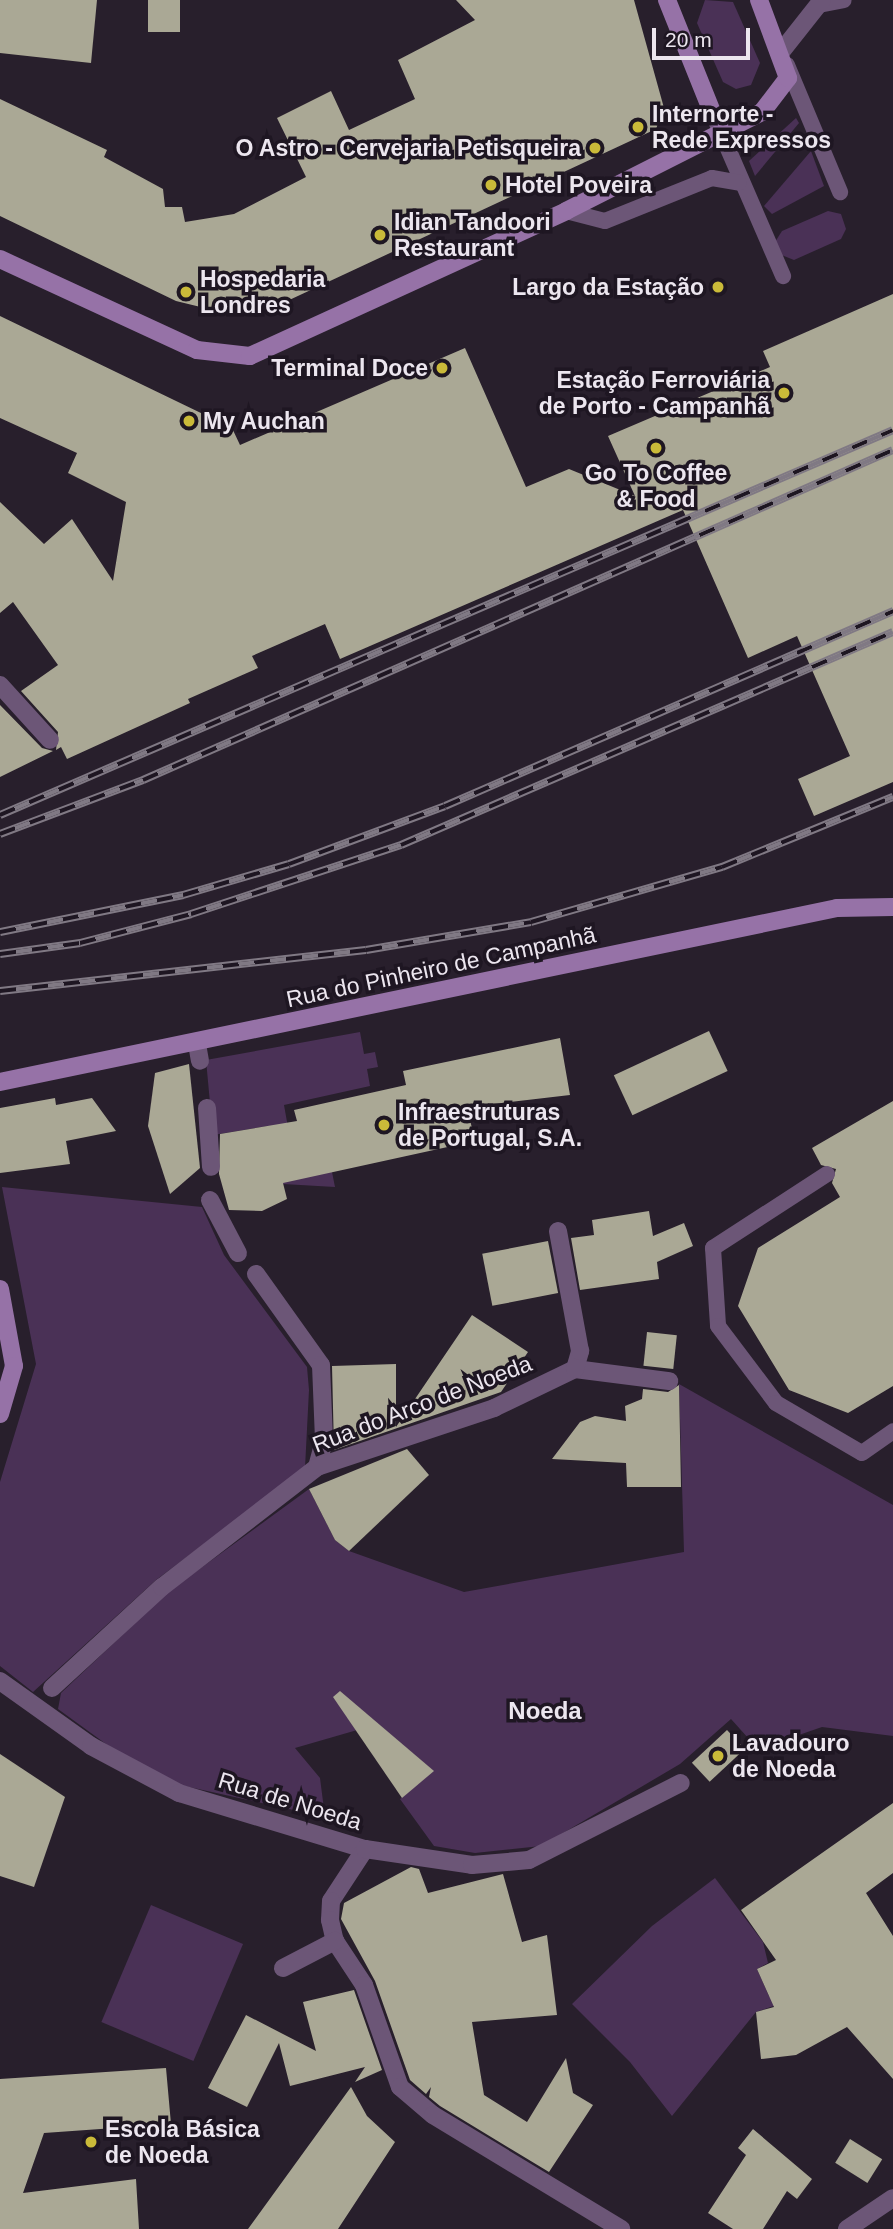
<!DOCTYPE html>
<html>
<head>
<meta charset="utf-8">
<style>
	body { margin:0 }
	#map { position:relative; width:893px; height:2229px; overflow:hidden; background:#281f2c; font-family:Helvetica,sans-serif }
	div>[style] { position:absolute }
	.green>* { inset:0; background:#4a3156; transform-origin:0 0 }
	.building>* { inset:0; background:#aaa895; transform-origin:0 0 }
	.lane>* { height:16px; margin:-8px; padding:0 8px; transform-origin:8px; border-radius:8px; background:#6c5677 }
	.street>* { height:18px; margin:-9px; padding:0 9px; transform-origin:9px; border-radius:9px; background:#6c5677 }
	.secondary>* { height:18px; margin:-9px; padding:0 9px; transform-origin:9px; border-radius:9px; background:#9672a7 }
	.rail>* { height:8px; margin-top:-4px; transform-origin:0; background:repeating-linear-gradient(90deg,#1e1622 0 16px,#807984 0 32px); box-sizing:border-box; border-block:2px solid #807984 }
	.dots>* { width:19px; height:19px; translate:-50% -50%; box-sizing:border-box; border:4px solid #1e1622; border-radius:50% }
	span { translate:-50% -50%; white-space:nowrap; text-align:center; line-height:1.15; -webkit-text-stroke:7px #1e1622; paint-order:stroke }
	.poi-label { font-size:23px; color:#ece6ef; font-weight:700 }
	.left { translate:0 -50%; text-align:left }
	.right { translate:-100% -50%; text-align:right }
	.street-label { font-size:23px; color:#ece6ef }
	.neighbourhood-label { font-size:24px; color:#ece6ef; font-weight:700 }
	.scale { position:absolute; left:652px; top:28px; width:98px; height:32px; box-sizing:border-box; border:4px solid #ece6ef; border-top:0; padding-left:9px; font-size:21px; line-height:24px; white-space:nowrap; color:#ece6ef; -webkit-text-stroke:5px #1e1622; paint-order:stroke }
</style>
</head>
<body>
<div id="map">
	<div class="green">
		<i style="clip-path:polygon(705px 0,733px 2px,760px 63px,751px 85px,736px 89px,723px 82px,697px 23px)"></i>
		<i style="clip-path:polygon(796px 118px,799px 123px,755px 176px,749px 161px)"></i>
		<i style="clip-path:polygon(811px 151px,824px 186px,772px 214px,764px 206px)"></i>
		<i style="clip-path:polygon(828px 211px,841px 214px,846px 229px,841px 239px,794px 260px,779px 254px,775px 242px,782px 231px)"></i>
		<i style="clip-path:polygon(360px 1032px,364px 1054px,375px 1052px,378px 1067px,367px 1069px,370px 1086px,284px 1105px,289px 1133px,332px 1172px,335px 1187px,283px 1184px,268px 1126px,213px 1135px,206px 1060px)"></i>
		<i style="clip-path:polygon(2px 1187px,202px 1207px,224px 1255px,307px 1367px,309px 1390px,305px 1468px,156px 1580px,33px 1692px,0 1666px,0 1482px,36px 1364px)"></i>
		<i style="clip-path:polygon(679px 1384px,893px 1505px,893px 1736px,822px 1727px,758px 1749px,731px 1719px,680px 1764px,541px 1846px,475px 1853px,434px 1846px,400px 1799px,433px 1771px,378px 1724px,295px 1748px,320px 1778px,325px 1817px,180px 1785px,117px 1752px,58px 1709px,61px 1693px,168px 1592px,309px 1489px,335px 1540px,349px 1551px,464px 1592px,684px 1552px)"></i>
		<i style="clip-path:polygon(715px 1878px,763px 1942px,768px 1963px,757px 1969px,769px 1996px,785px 2002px,756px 2012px,672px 2116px,630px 2062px,572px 2004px,652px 1926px)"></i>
		<i style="left:151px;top:1905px;width:100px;height:127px;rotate:23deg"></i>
	</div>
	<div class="building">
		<i style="clip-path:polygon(0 0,97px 0,91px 63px,0 53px)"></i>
		<i style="left:148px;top:0;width:32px;height:32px"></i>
		<i style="clip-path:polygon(456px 0,634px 0,664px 108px,656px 129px,285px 302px,249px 310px,221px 312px,176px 301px,0 216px,0 99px,107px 150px,104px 157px,163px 189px,165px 207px,182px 207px,185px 222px,234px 214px,306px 177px,277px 118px,331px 91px,349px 130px,415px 99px,398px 60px,475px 20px)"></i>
		<i style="clip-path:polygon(893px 294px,893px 782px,814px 816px,798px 779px,850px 756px,797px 636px,748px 658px,683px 510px,340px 659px,325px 624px,252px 656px,258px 668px,188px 699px,190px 703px,67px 759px,61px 747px,56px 750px,58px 732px,21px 691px,58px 665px,13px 602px,0 613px,0 502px,44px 544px,72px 519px,113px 581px,126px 502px,68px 473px,77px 453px,0 418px,0 316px,232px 428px,240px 445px,465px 348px,526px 487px,569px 469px,635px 496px,608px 436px,770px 367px,763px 351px)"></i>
		<i style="clip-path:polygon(0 705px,42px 748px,53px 751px,0 777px)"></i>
		<i style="left:709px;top:1031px;width:44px;height:105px;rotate:65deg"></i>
		<i style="clip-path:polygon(560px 1038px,570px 1095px,467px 1107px,475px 1141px,283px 1183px,287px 1199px,262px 1211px,229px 1210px,219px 1174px,220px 1134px,297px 1121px,294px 1110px,406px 1085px,403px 1071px)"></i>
		<i style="clip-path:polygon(189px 1064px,200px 1168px,170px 1194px,148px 1126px,155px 1073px)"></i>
		<i style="clip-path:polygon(55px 1098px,56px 1105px,92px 1098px,116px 1131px,66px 1141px,70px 1164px,0 1173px,0 1108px)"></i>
		<i style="clip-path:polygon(893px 1101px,893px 1386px,848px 1413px,789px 1390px,738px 1306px,758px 1248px,840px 1197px,832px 1183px,836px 1169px,821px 1165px,812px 1148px)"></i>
		<i style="clip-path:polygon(649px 1211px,653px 1236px,684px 1223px,693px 1246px,657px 1262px,659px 1279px,580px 1290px,571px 1238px,594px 1235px,592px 1220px)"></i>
		<i style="left:548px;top:1241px;width:53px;height:67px;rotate:79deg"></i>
		<i style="clip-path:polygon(472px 1315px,528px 1352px,501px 1392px,334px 1450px,332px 1366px,396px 1364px,396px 1427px)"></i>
		<i style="left:647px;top:1332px;width:30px;height:34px;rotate:6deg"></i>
		<i style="clip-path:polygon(679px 1385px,681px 1487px,627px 1487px,626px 1463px,552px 1459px,580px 1422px,595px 1416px,626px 1421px,625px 1406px,642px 1399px,643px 1389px,668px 1392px)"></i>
		<i style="clip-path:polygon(407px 1449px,429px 1475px,349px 1551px,335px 1540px,309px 1489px)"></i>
		<i style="clip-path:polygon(340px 1691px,434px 1771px,402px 1798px,333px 1697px)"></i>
		<i style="left:727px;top:1730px;width:26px;height:48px;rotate:47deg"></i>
		<i style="clip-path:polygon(0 1754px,65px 1797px,34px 1887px,0 1876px)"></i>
		<i style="clip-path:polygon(893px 1803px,893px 1873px,866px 1893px,893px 1936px,893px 2079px,847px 2027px,796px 2055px,761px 2059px,756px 2012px,774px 2007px,757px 1969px,776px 1960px,741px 1910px)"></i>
		<i style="clip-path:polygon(411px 1867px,419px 1869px,428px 1893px,503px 1874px,522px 1942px,547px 1935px,557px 2015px,472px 2022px,484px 2095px,527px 2122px,566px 2058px,573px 2093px,593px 2105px,549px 2172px,440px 2106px,429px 2097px,431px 2087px,426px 2094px,410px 2080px,375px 1981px,341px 1919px,344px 1903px)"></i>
		<i style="clip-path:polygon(354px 1990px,382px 2070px,355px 2082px,365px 2067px,290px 2086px,279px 2043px,247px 2107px,208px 2088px,246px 2015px,316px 2051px,303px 2002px)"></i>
		<i style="clip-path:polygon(166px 2068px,171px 2124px,44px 2133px,23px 2193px,136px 2179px,139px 2229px,0 2229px,0 2079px)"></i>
		<i style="clip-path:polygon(351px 2087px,367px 2116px,395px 2142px,338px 2229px,248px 2229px)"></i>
		<i style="clip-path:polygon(753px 2129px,812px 2179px,797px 2199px,787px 2191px,763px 2229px,733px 2229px,708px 2213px,746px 2155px,738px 2148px)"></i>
		<i style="left:850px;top:2139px;width:38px;height:28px;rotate:32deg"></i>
	</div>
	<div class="lane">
		<i style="left:819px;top:5px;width:25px;rotate:-11deg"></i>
		<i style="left:787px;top:65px;width:138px;rotate:67.3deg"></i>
		<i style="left:716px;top:121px;width:169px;rotate:66.6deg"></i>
		<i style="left:566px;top:211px;width:40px;rotate:14.4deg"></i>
		<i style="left:605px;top:221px;width:115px;rotate:-21.9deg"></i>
		<i style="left:712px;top:178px;width:27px;rotate:10deg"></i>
		<i style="left:827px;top:1174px;width:136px;rotate:147deg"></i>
		<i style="left:713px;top:1248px;width:78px;rotate:86.3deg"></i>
		<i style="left:718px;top:1326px;width:96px;rotate:53deg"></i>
		<i style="left:776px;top:1403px;width:99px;rotate:30.2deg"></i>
		<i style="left:862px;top:1453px;width:38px;rotate:-35deg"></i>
	</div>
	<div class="street">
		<i style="left:781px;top:52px;width:66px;rotate:-51.7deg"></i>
		<i style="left:0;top:685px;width:74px;rotate:47.7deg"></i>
		<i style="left:197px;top:1044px;width:17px;rotate:80deg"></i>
		<i style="left:207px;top:1108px;width:59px;rotate:86.1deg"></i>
		<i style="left:210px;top:1200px;width:60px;rotate:62.2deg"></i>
		<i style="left:256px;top:1274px;width:112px;rotate:54.5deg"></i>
		<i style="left:321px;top:1365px;width:76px;rotate:87.7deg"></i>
		<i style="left:324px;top:1441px;width:27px;rotate:105deg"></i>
		<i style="left:575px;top:1369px;width:95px;rotate:7.3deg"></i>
		<i style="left:0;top:1681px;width:112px;rotate:35.5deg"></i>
		<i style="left:91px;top:1746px;width:100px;rotate:28.1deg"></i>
		<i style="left:179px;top:1793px;width:194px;rotate:16.8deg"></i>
		<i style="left:365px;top:1849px;width:62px;rotate:123.2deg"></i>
		<i style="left:331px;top:1901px;width:19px;rotate:93deg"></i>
		<i style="left:330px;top:1920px;width:22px;rotate:77deg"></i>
		<i style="left:335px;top:1941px;width:53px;rotate:56.6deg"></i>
		<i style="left:364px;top:1985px;width:108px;rotate:70.6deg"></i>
		<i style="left:400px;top:2087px;width:43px;rotate:40.3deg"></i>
		<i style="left:433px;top:2115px;width:220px;rotate:31.2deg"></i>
		<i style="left:52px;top:1688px;width:149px;rotate:-42.6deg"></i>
		<i style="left:162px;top:1587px;width:196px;rotate:-37.7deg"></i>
		<i style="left:317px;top:1467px;width:187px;rotate:-18.4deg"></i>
		<i style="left:494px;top:1408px;width:90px;rotate:-25.7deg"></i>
		<i style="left:575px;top:1369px;width:19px;rotate:-74deg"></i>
		<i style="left:580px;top:1351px;width:122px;rotate:-100.4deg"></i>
		<i style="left:365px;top:1849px;width:108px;rotate:8.5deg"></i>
		<i style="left:472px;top:1865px;width:57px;rotate:-5deg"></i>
		<i style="left:529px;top:1860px;width:170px;rotate:-26.9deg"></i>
		<i style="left:283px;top:1968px;width:59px;rotate:-27.4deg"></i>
		<i style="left:847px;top:2229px;width:55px;rotate:-34deg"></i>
	</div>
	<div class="secondary">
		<i style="left:667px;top:0;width:126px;rotate:68.1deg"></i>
		<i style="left:714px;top:117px;width:23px;rotate:18deg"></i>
		<i style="left:0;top:259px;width:217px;rotate:24.8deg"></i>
		<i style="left:197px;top:350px;width:53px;rotate:6.5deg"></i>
		<i style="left:250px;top:356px;width:348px;rotate:-24.6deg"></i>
		<i style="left:566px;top:211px;width:220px;rotate:-26.8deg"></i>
		<i style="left:762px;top:112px;width:43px;rotate:-52.6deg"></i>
		<i style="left:788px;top:78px;width:83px;rotate:-110.4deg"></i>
		<i style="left:0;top:1082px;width:855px;rotate:-11.74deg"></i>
		<i style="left:837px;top:908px;width:56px;rotate:-1deg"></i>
		<i style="left:0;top:1289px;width:78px;rotate:79.7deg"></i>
		<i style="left:14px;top:1366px;width:50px;rotate:106.3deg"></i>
	</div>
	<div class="rail">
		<i style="left:0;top:815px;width:972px;rotate:-23.32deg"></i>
		<i style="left:0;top:834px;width:153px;rotate:-20.7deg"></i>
		<i style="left:143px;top:780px;width:819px;rotate:-23.75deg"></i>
		<i style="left:0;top:932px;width:187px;rotate:-11.4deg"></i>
		<i style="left:183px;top:895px;width:110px;rotate:-16.3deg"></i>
		<i style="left:289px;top:864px;width:166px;rotate:-20.4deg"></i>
		<i style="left:445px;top:806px;width:489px;rotate:-23.5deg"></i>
		<i style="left:0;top:954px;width:81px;rotate:-7.8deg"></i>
		<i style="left:80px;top:943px;width:115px;rotate:-14.6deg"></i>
		<i style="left:191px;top:914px;width:221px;rotate:-18.2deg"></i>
		<i style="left:401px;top:845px;width:536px;rotate:-23.41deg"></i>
		<i style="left:0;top:991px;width:368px;rotate:-6.4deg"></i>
		<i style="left:366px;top:950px;width:167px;rotate:-9.6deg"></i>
		<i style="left:531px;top:922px;width:199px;rotate:-16.1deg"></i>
		<i style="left:722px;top:867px;width:185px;rotate:-22.3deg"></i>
	</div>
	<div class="dots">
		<i style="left:638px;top:127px;background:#caba39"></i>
		<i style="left:595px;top:148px;background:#caba39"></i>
		<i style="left:491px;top:185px;background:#caba39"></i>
		<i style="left:380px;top:235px;background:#caba39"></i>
		<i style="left:718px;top:287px;background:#caba39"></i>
		<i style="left:186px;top:292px;background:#caba39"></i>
		<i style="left:442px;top:368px;background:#caba39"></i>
		<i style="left:784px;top:393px;background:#caba39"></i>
		<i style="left:189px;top:421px;background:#caba39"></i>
		<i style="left:656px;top:448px;background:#caba39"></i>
		<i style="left:384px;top:1125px;background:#caba39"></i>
		<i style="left:718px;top:1756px;background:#caba39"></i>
		<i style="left:91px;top:2142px;background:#caba39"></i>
	</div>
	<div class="poi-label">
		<span class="left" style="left:652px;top:127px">Internorte -<br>Rede Expressos</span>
		<span class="right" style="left:581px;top:148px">O Astro - Cervejaria Petisqueira</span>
		<span class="left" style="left:505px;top:185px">Hotel Poveira</span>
		<span class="left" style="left:394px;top:235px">Idian Tandoori<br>Restaurant</span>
		<span class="left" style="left:200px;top:292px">Hospedaria<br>Londres</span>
		<span class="right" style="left:704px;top:287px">Largo da Estação</span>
		<span class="right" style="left:428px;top:368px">Terminal Doce</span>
		<span class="right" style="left:770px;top:393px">Estação Ferroviária<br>de Porto - Campanhã</span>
		<span class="left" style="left:203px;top:421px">My Auchan</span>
		<span style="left:656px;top:486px">Go To Coffee<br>&amp; Food</span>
		<span class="left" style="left:398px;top:1125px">Infraestruturas<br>de Portugal, S.A.</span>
		<span class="left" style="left:732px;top:1756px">Lavadouro<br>de Noeda</span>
		<span class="left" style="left:105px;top:2142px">Escola Básica<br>de Noeda</span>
	</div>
	<div class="street-label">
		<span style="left:441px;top:967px;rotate:-12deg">Rua do Pinheiro de Campanhã</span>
		<span style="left:422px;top:1404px;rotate:-21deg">Rua do Arco de Noeda</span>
		<span style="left:290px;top:1801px;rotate:17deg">Rua de Noeda</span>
	</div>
	<div class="neighbourhood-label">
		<span style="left:545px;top:1711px">Noeda</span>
	</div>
	<div class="scale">20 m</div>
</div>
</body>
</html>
